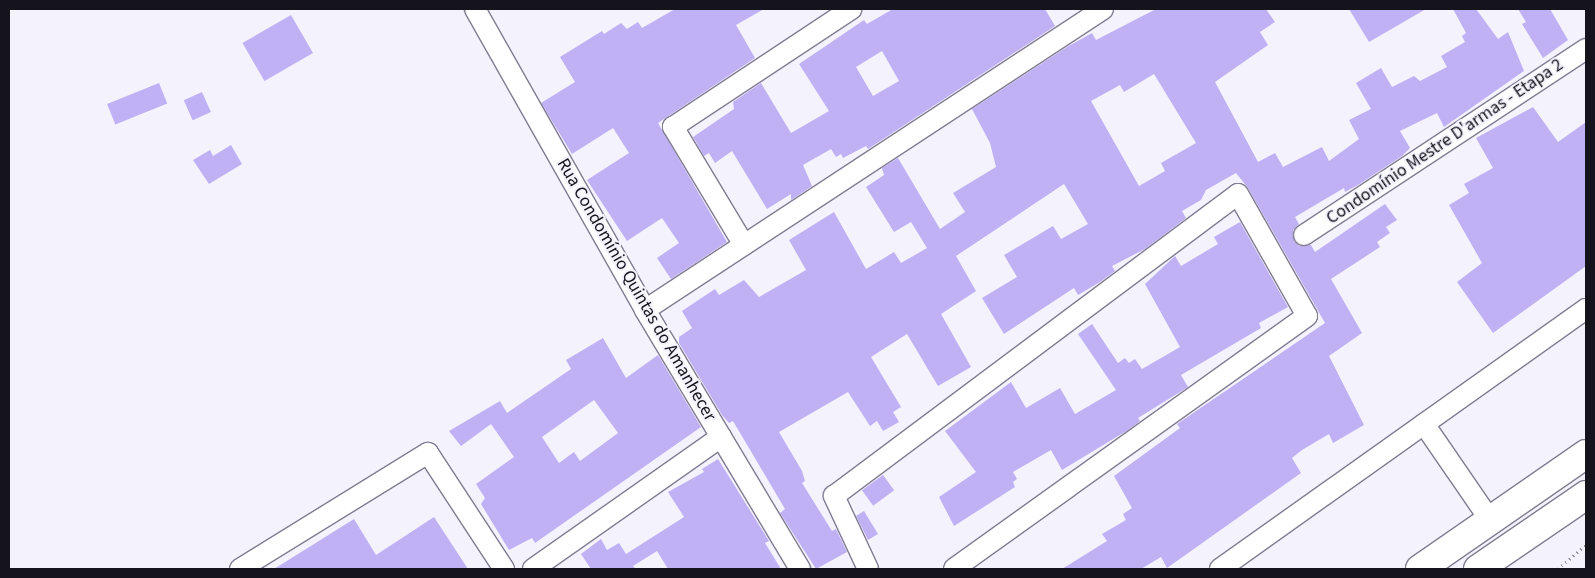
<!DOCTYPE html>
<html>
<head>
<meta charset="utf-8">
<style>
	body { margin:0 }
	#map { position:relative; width:1595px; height:578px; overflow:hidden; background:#f4f2fc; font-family:"Source Sans 3",sans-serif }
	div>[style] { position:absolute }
	.building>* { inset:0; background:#c0b1f5; transform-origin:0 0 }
	.path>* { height:3px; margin-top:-1.5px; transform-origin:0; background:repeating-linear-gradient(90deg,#95949d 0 1px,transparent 0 5px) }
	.roads { filter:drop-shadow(1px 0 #807c92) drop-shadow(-1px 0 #807c92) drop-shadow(0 1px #807c92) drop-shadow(0 -1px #807c92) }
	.minor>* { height:20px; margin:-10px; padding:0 10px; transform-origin:10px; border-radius:10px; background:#fff }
	.primary>* { height:28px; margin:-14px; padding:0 14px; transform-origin:14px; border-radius:14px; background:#fff }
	span { translate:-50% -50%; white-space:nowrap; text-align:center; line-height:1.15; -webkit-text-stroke:4px #f4f2fc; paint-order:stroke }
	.street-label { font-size:18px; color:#15141c }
	.frame { position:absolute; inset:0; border:10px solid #15141c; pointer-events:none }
</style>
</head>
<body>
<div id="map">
	<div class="building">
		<i style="clip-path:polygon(675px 9px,764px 9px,736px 25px,755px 58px,658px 123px,727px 242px,671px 279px,657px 258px,679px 243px,662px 218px,627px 241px,587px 180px,629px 153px,613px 128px,572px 154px,541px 103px,575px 82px,560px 57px,602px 31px,604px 34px,621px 23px,627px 29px,638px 22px,642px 28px)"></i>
		<i style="clip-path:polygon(evenodd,893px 9px,1045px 9px,1055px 26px,868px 149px,866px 146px,843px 158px,841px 154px,836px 157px,831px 149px,803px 165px,812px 186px,791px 200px,791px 194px,767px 209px,732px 151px,715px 163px,709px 153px,704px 156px,693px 137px,734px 109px,733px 102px,761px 83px,791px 133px,829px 111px,799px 64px,864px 20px,867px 24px,893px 9px,882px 51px,899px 81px,873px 96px,856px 67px,882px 51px)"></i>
		<i style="clip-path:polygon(evenodd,1156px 9px,1266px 9px,1275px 22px,1260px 32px,1268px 45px,1215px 82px,1258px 162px,1275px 153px,1283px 167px,1322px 147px,1329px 161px,1359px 139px,1349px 120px,1371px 109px,1356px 83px,1381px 68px,1392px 87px,1414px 76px,1420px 81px,1447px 67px,1441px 56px,1465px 42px,1462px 36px,1466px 33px,1453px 9px,1476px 9px,1498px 39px,1508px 32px,1524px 71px,1521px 73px,1444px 127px,1437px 113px,1400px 131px,1410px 148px,1402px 156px,1358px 185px,1345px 192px,1344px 188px,1295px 217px,1299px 224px,1293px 230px,1294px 241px,1299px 246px,1311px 245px,1315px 252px,1385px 204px,1397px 220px,1386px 227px,1390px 233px,1377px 242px,1380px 247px,1331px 279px,1362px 333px,1329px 356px,1364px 425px,1333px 443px,1329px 434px,1302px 450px,1292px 458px,1301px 473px,1167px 568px,1161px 557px,1141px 569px,1062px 569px,1107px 541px,1102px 534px,1126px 520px,1123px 514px,1132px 508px,1114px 476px,1180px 428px,1177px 424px,1325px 323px,1248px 188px,1236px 173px,1206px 190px,1201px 200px,1182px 211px,1186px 218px,1145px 249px,1112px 266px,1115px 271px,1100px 282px,1078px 295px,1074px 288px,1004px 334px,982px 298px,1017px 277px,1004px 255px,1053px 226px,1061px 239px,1088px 224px,1064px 184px,956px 256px,976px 291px,941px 314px,971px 367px,938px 386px,907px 334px,871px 357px,901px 407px,893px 412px,899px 422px,883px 431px,877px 421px,870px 426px,848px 392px,779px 432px,802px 471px,805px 481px,802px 483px,832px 531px,836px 529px,847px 552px,816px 569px,780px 513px,785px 509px,733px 421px,729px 423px,722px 415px,679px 343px,679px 337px,692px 328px,682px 311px,715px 289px,719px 295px,744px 280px,759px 297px,806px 270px,789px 240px,834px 212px,866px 269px,894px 252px,901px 263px,927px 248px,911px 222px,894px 232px,866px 187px,884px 175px,882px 168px,898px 158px,940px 229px,965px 212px,953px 193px,996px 167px,990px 143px,972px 109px,1067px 47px,1092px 33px,1096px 40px,1156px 9px,1154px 74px,1196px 143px,1161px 163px,1165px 171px,1139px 186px,1091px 101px,1120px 85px,1124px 92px,1154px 74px)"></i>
		<i style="clip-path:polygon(1349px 9px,1426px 9px,1369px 42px)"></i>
		<i style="clip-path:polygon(1518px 9px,1550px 9px,1568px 40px,1543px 58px,1522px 24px,1526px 22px)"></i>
		<i style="left:291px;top:15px;width:44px;height:56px;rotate:60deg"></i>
		<i style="left:159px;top:83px;width:22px;height:56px;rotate:68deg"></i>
		<i style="left:202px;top:92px;width:22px;height:20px;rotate:66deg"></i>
		<i style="clip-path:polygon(1533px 107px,1558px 142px,1586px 122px,1586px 266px,1493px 333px,1457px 282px,1482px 263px,1449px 205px,1469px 193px,1464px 184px,1493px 168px,1476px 138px)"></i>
		<i style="clip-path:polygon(231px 145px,242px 164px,209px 184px,193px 160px,210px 150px,213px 156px)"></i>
		<i style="clip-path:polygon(1240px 222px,1288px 307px,1259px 323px,1261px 328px,1181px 375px,1188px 387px,1138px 418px,1140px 421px,1128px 430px,1062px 470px,1051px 450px,1013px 472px,1017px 479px,1013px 482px,1015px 487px,954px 526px,939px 497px,976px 472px,945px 431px,1011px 382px,1026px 408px,1060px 388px,1075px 414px,1116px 390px,1078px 334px,1092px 324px,1118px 363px,1125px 358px,1129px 363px,1135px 359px,1142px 369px,1180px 347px,1145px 284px,1175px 256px,1181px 266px,1218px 244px,1214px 237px)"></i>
		<i style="clip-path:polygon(evenodd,603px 338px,626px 378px,658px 355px,701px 427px,535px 543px,532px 538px,509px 550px,481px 504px,485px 498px,476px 484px,514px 457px,491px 424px,461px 446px,449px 431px,500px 401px,507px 413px,571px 369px,566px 360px,603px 338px,594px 400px,618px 433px,580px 461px,574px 452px,559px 463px,542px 437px,594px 400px)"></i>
		<i style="clip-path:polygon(718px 459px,769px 541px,765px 543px,781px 569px,668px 569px,657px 551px,633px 566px,636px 569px,591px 569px,581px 554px,601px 539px,607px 550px,619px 543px,626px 554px,684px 517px,668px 492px,704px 472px,702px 469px)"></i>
		<i style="left:883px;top:475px;width:19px;height:26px;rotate:54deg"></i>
		<i style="clip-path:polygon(864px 511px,878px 534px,868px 540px,856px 516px)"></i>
		<i style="clip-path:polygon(434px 517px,468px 569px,274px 569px,354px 519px,376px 555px)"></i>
	</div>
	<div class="path">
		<i style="left:1558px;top:569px;width:37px;rotate:-41deg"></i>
	</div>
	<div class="roads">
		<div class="minor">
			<i style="left:475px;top:9px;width:346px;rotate:60.5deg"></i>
			<i style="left:645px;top:310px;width:302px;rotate:59.1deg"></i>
			<i style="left:1304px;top:235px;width:338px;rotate:-33.4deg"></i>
			<i style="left:744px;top:245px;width:138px;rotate:-121deg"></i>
			<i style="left:673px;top:127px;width:214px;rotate:-33.5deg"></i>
			<i style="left:645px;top:310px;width:548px;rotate:-33.31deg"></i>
			<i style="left:1424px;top:424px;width:120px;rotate:55.5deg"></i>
			<i style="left:240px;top:569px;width:221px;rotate:-31.7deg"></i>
			<i style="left:428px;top:453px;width:139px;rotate:56.8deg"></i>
			<i style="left:533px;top:569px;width:230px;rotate:-35.1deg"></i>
			<i style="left:868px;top:569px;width:81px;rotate:-115deg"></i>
			<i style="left:834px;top:496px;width:504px;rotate:-36.78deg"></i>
			<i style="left:1238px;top:194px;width:140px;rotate:60.5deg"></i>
			<i style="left:1307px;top:316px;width:434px;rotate:144.4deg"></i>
			<i style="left:1220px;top:569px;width:449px;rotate:-35.4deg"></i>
		</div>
		<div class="primary">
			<i style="left:1420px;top:569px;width:202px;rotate:-34.7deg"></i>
			<i style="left:1478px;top:569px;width:131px;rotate:-34.4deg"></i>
		</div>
	</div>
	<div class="street-label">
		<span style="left:1445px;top:142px;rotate:-34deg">Condomínio Mestre D'armas - Etapa 2</span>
		<span style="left:636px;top:290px;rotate:60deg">Rua Condomínio Quintas do Amanhecer</span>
	</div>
	<div class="frame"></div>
</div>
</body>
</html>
